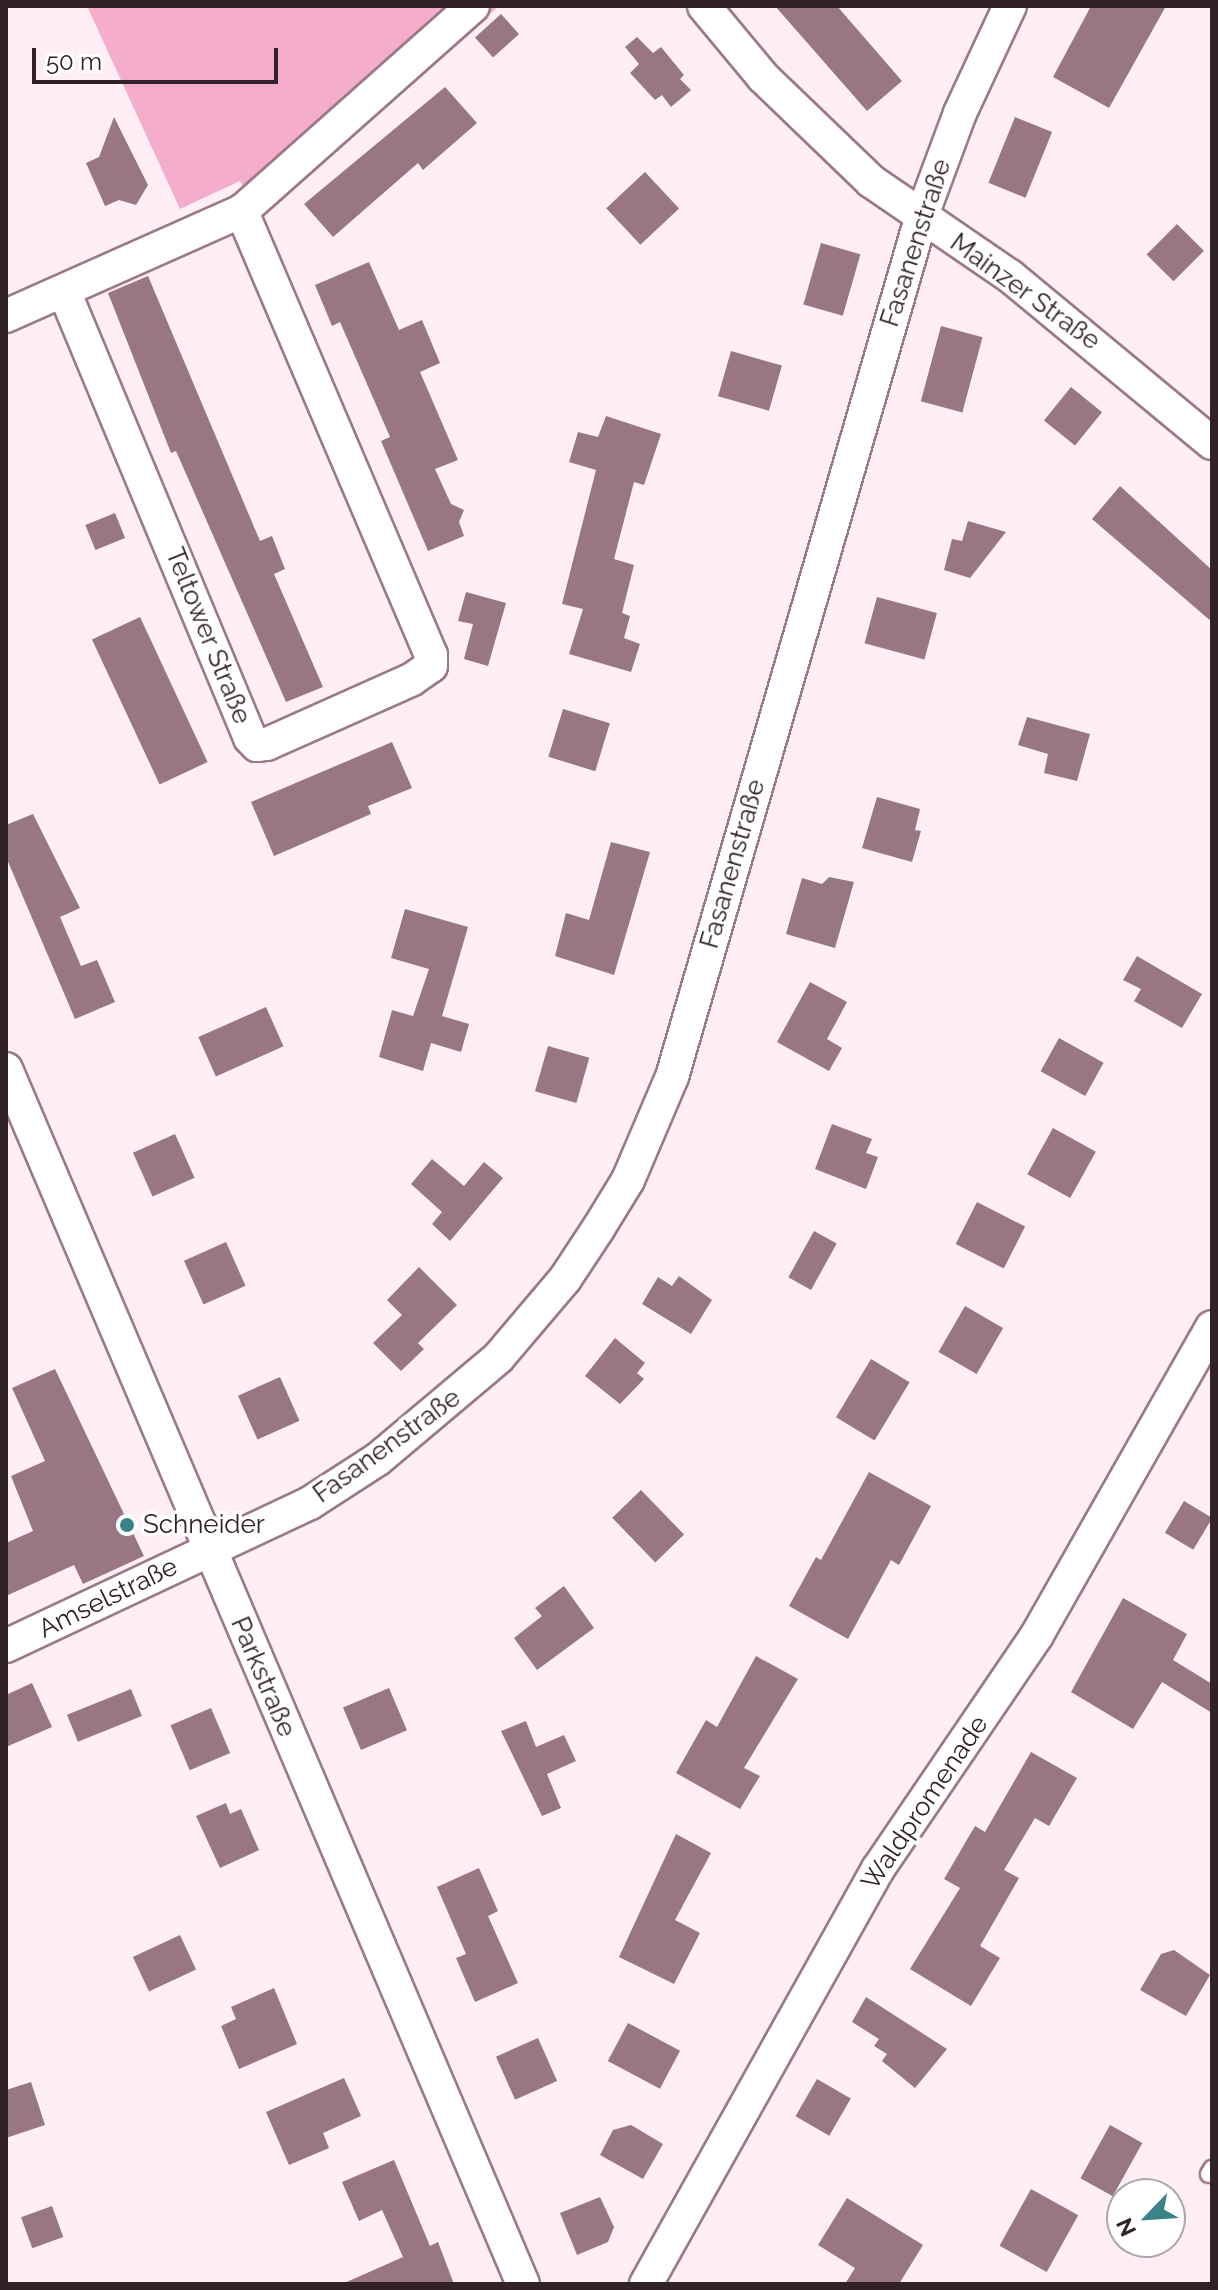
<!DOCTYPE html>
<html>
<head>
<meta charset="utf-8">
<style>
	body { margin:0 }
	#map { position:relative; width:1218px; height:2290px; overflow:hidden; background:#ffeff5; font-family:Raleway,sans-serif }
	div>[style] { position:absolute }
	.green>* { inset:0; background:#f4adcb }
	.building>* { inset:0; background:#987684; transform-origin:0 0 }
	.roads { filter:drop-shadow(2px 0 #9b7987) drop-shadow(-2px 0 #9b7987) drop-shadow(0 2px #9b7987) drop-shadow(0 -2px #9b7987) }
	.service>* { height:16px; margin:-8px; padding:0 8px; transform-origin:8px; border-radius:8px; background:#fff }
	.minor>* { height:32px; margin:-16px; padding:0 16px; transform-origin:16px; border-radius:16px; background:#fff }
	.dots>* { width:22px; height:22px; translate:-50% -50%; box-sizing:border-box; border:4px solid #fff; border-radius:50% }
	span { translate:-50% -50%; white-space:nowrap; text-align:center; line-height:1.15; -webkit-text-stroke:7px #fff; paint-order:stroke }
	.street-label { font-size:26px; color:#302228 }
	.poi-label { font-size:26px; color:#302228 }
	.left { translate:0 -50%; text-align:left }
	.frame { position:absolute; inset:0; border:8px solid #302228; pointer-events:none }
	.north { position:absolute; left:1106px; top:2178px; width:80px; height:80px; box-sizing:border-box; background:#fff; border:2px solid #aca7a9; border-radius:50%; rotate:245deg; font-size:22px; font-weight:700; line-height:32px; text-align:center; color:#302228 }
	.north::after { content:''; display:block; margin:auto; width:28px; height:36px; background:#3a8288; clip-path:polygon(50% 0,100% 100%,50% 72%,0 100%) }
	.scale { position:absolute; left:32px; top:48px; width:246px; height:36px; box-sizing:border-box; border:4px solid #302228; border-top:0; padding-left:10px; font-size:24px; line-height:28px; white-space:nowrap; color:#302228; -webkit-text-stroke:6px #fff; paint-order:stroke }
</style>
</head>
<body>
<div id="map">
	<div class="green">
		<i style="clip-path:polygon(87px 6px,499px 6px,259px 217px,240px 181px,180px 209px)"></i>
	</div>
	<div class="building">
		<i style="clip-path:polygon(775px 6px,837px 6px,902px 81px,867px 111px)"></i>
		<i style="clip-path:polygon(1091px 6px,1166px 6px,1109px 108px,1053px 77px)"></i>
		<i style="left:501px;top:14px;width:27px;height:35px;rotate:48deg"></i>
		<i style="clip-path:polygon(637px 37px,653px 53px,661px 47px,684px 75px,680px 79px,691px 90px,671px 107px,662px 95px,655px 100px,630px 73px,639px 64px,625px 47px)"></i>
		<i style="clip-path:polygon(445px 87px,477px 123px,423px 170px,418px 163px,333px 237px,304px 204px)"></i>
		<i style="clip-path:polygon(114px 117px,148px 185px,136px 205px,119px 200px,105px 206px,86px 163px,99px 157px)"></i>
		<i style="left:1015px;top:117px;width:40px;height:71px;rotate:22deg"></i>
		<i style="left:645px;top:172px;width:50px;height:53px;rotate:47deg"></i>
		<i style="left:1177px;top:224px;width:38px;height:43px;rotate:45deg"></i>
		<i style="left:821px;top:243px;width:41px;height:64px;rotate:16deg"></i>
		<i style="clip-path:polygon(369px 262px,399px 330px,422px 320px,440px 363px,420px 372px,458px 460px,435px 469px,451px 504px,464px 510px,459px 522px,464px 536px,428px 551px,381px 441px,390px 437px,340px 322px,332px 326px,315px 285px)"></i>
		<i style="clip-path:polygon(148px 276px,260px 541px,272px 536px,285px 569px,274px 574px,323px 687px,286px 702px,176px 451px,171px 453px,108px 293px)"></i>
		<i style="left:941px;top:326px;width:43px;height:78px;rotate:15deg"></i>
		<i style="left:731px;top:351px;width:53px;height:47px;rotate:16deg"></i>
		<i style="left:1071px;top:387px;width:40px;height:43px;rotate:39deg"></i>
		<i style="clip-path:polygon(606px 416px,661px 434px,644px 485px,634px 482px,614px 559px,634px 565px,622px 613px,630px 616px,624px 638px,640px 644px,631px 672px,569px 654px,583px 609px,562px 604px,596px 470px,569px 462px,578px 432px,598px 437px)"></i>
		<i style="clip-path:polygon(1120px 486px,1212px 570px,1212px 622px,1092px 519px)"></i>
		<i style="left:115px;top:513px;width:27px;height:32px;rotate:68deg"></i>
		<i style="clip-path:polygon(968px 521px,1006px 532px,970px 578px,944px 570px,952px 539px,962px 541px)"></i>
		<i style="clip-path:polygon(466px 592px,506px 603px,488px 666px,464px 659px,473px 624px,458px 621px)"></i>
		<i style="left:877px;top:597px;width:62px;height:48px;rotate:15deg"></i>
		<i style="left:140px;top:617px;width:160px;height:53px;rotate:65deg"></i>
		<i style="left:563px;top:709px;width:49px;height:50px;rotate:17deg"></i>
		<i style="clip-path:polygon(1027px 717px,1090px 734px,1077px 781px,1044px 773px,1048px 754px,1018px 745px)"></i>
		<i style="clip-path:polygon(392px 742px,412px 788px,368px 806px,371px 814px,274px 856px,251px 802px)"></i>
		<i style="clip-path:polygon(877px 797px,920px 809px,915px 830px,921px 831px,912px 862px,862px 848px)"></i>
		<i style="clip-path:polygon(33px 814px,80px 908px,60px 917px,81px 966px,97px 960px,115px 1002px,75px 1019px,6px 857px,6px 825px)"></i>
		<i style="clip-path:polygon(611px 842px,650px 852px,614px 975px,555px 956px,566px 913px,589px 920px)"></i>
		<i style="clip-path:polygon(829px 877px,854px 882px,835px 948px,786px 934px,802px 878px,822px 884px)"></i>
		<i style="clip-path:polygon(405px 909px,468px 927px,442px 1016px,469px 1024px,461px 1052px,431px 1043px,423px 1071px,379px 1057px,392px 1010px,413px 1016px,429px 969px,391px 958px)"></i>
		<i style="clip-path:polygon(1137px 956px,1202px 994px,1182px 1028px,1134px 1001px,1141px 989px,1123px 980px)"></i>
		<i style="clip-path:polygon(810px 982px,847px 1002px,827px 1039px,842px 1048px,829px 1071px,777px 1042px)"></i>
		<i style="left:266px;top:1007px;width:43px;height:74px;rotate:66deg"></i>
		<i style="left:1059px;top:1038px;width:51px;height:38px;rotate:29deg"></i>
		<i style="left:548px;top:1046px;width:43px;height:47px;rotate:16deg"></i>
		<i style="clip-path:polygon(832px 1124px,872px 1139px,866px 1153px,878px 1157px,866px 1189px,815px 1169px)"></i>
		<i style="left:1053px;top:1128px;width:49px;height:53px;rotate:29deg"></i>
		<i style="left:175px;top:1134px;width:48px;height:46px;rotate:66deg"></i>
		<i style="clip-path:polygon(432px 1159px,464px 1186px,484px 1162px,503px 1178px,450px 1241px,432px 1224px,442px 1212px,411px 1184px)"></i>
		<i style="left:977px;top:1202px;width:54px;height:47px;rotate:27deg"></i>
		<i style="left:814px;top:1231px;width:26px;height:53px;rotate:29deg"></i>
		<i style="left:226px;top:1242px;width:48px;height:46px;rotate:66deg"></i>
		<i style="clip-path:polygon(419px 1267px,457px 1305px,418px 1343px,424px 1349px,401px 1371px,373px 1343px,402px 1315px,387px 1300px)"></i>
		<i style="clip-path:polygon(679px 1276px,712px 1300px,691px 1334px,642px 1304px,658px 1277px,672px 1286px)"></i>
		<i style="left:965px;top:1306px;width:44px;height:53px;rotate:30deg"></i>
		<i style="clip-path:polygon(615px 1338px,645px 1363px,637px 1373px,644px 1379px,620px 1404px,585px 1376px)"></i>
		<i style="left:871px;top:1359px;width:45px;height:68px;rotate:31deg"></i>
		<i style="clip-path:polygon(55px 1369px,144px 1556px,83px 1584px,74px 1565px,6px 1596px,6px 1543px,33px 1531px,11px 1476px,45px 1461px,12px 1388px)"></i>
		<i style="left:280px;top:1377px;width:48px;height:46px;rotate:66deg"></i>
		<i style="clip-path:polygon(869px 1472px,931px 1506px,899px 1565px,891px 1560px,848px 1639px,789px 1606px,816px 1557px,821px 1560px)"></i>
		<i style="left:641px;top:1490px;width:62px;height:40px;rotate:46deg"></i>
		<i style="left:1184px;top:1501px;width:33px;height:37px;rotate:31deg"></i>
		<i style="clip-path:polygon(564px 1586px,594px 1628px,537px 1670px,514px 1638px,542px 1616px,535px 1608px)"></i>
		<i style="clip-path:polygon(1123px 1598px,1187px 1634px,1173px 1660px,1212px 1684px,1212px 1713px,1162px 1682px,1133px 1729px,1071px 1692px)"></i>
		<i style="clip-path:polygon(756px 1656px,798px 1679px,744px 1768px,760px 1776px,740px 1809px,676px 1773px,706px 1720px,717px 1727px)"></i>
		<i style="clip-path:polygon(32px 1683px,52px 1727px,6px 1747px,6px 1695px)"></i>
		<i style="left:389px;top:1688px;width:46px;height:50px;rotate:67deg"></i>
		<i style="left:131px;top:1689px;width:29px;height:69px;rotate:68deg"></i>
		<i style="left:211px;top:1708px;width:49px;height:44px;rotate:67deg"></i>
		<i style="clip-path:polygon(526px 1721px,536px 1747px,564px 1735px,576px 1761px,547px 1774px,561px 1808px,542px 1816px,501px 1731px)"></i>
		<i style="clip-path:polygon(1031px 1752px,1077px 1778px,1049px 1826px,1035px 1818px,1004px 1870px,1019px 1878px,980px 1946px,1000px 1958px,971px 2006px,910px 1969px,960px 1888px,944px 1879px,975px 1826px,985px 1832px)"></i>
		<i style="clip-path:polygon(226px 1803px,230px 1814px,241px 1809px,259px 1850px,220px 1868px,196px 1816px)"></i>
		<i style="clip-path:polygon(676px 1834px,711px 1853px,675px 1920px,700px 1933px,674px 1984px,619px 1957px)"></i>
		<i style="clip-path:polygon(479px 1868px,498px 1911px,488px 1916px,518px 1983px,475px 2002px,456px 1958px,466px 1954px,437px 1887px)"></i>
		<i style="left:180px;top:1935px;width:38px;height:52px;rotate:65deg"></i>
		<i style="clip-path:polygon(1174px 1950px,1210px 1975px,1186px 2016px,1140px 1990px,1161px 1954px)"></i>
		<i style="clip-path:polygon(274px 1988px,297px 2044px,239px 2069px,221px 2026px,236px 2019px,231px 2007px)"></i>
		<i style="clip-path:polygon(866px 1997px,947px 2049px,915px 2088px,882px 2061px,887px 2054px,874px 2046px,879px 2039px,852px 2022px)"></i>
		<i style="left:628px;top:2023px;width:59px;height:43px;rotate:28deg"></i>
		<i style="left:538px;top:2038px;width:47px;height:46px;rotate:66deg"></i>
		<i style="clip-path:polygon(344px 2078px,361px 2116px,323px 2133px,329px 2148px,289px 2165px,266px 2112px)"></i>
		<i style="left:817px;top:2079px;width:39px;height:43px;rotate:30deg"></i>
		<i style="clip-path:polygon(31px 2082px,45px 2125px,6px 2138px,6px 2090px)"></i>
		<i style="clip-path:polygon(631px 2125px,663px 2144px,643px 2179px,600px 2155px,613px 2130px)"></i>
		<i style="left:1110px;top:2125px;width:37px;height:61px;rotate:29deg"></i>
		<i style="clip-path:polygon(394px 2160px,430px 2246px,438px 2242px,454px 2284px,342px 2284px,403px 2257px,382px 2210px,359px 2221px,342px 2182px)"></i>
		<i style="left:1031px;top:2189px;width:54px;height:65px;rotate:29deg"></i>
		<i style="clip-path:polygon(600px 2197px,614px 2227px,608px 2242px,577px 2255px,560px 2213px)"></i>
		<i style="clip-path:polygon(847px 2198px,923px 2245px,899px 2284px,845px 2284px,855px 2268px,818px 2245px)"></i>
		<i style="left:52px;top:2206px;width:33px;height:33px;rotate:70deg"></i>
	</div>
	<div class="roads">
		<div class="service">
			<i style="left:1209px;top:2174px;width:6px;rotate:-59deg"></i>
		</div>
		<div class="minor">
			<i style="left:704px;top:6px;width:92px;rotate:50.3deg"></i>
			<i style="left:763px;top:77px;width:150px;rotate:43.9deg"></i>
			<i style="left:871px;top:181px;width:168px;rotate:34.4deg"></i>
			<i style="left:1010px;top:276px;width:262px;rotate:39.6deg"></i>
			<i style="left:64px;top:291px;width:484px;rotate:67.4deg"></i>
			<i style="left:250px;top:738px;width:10px;rotate:45deg"></i>
			<i style="left:257px;top:745px;width:10px;rotate:-6deg"></i>
			<i style="left:267px;top:744px;width:158px;rotate:-24deg"></i>
			<i style="left:411px;top:680px;width:24px;rotate:-35deg"></i>
			<i style="left:431px;top:666px;width:11px;rotate:-90deg"></i>
			<i style="left:431px;top:655px;width:483px;rotate:-113.1deg"></i>
			<i style="left:6px;top:316px;width:258px;rotate:-24deg"></i>
			<i style="left:242px;top:211px;width:309px;rotate:-41.6deg"></i>
			<i style="left:6px;top:1069px;width:1320px;rotate:66.95deg"></i>
			<i style="left:6px;top:1646px;width:336px;rotate:-25.2deg"></i>
			<i style="left:310px;top:1503px;width:81px;rotate:-32.9deg"></i>
			<i style="left:378px;top:1459px;width:157px;rotate:-40.1deg"></i>
			<i style="left:498px;top:1358px;width:104px;rotate:-49.7deg"></i>
			<i style="left:565px;top:1279px;width:60px;rotate:-56.6deg"></i>
			<i style="left:598px;top:1229px;width:57px;rotate:-58.5deg"></i>
			<i style="left:628px;top:1180px;width:112px;rotate:-66.9deg"></i>
			<i style="left:672px;top:1077px;width:894px;rotate:-73.83deg"></i>
			<i style="left:921px;top:218px;width:112px;rotate:-69.6deg"></i>
			<i style="left:960px;top:113px;width:118px;rotate:-65deg"></i>
			<i style="left:646px;top:2284px;width:475px;rotate:-60.8deg"></i>
			<i style="left:878px;top:1869px;width:283px;rotate:-55.8deg"></i>
			<i style="left:1037px;top:1635px;width:354px;rotate:-60.4deg"></i>
		</div>
	</div>
	<div class="dots">
		<i style="left:127px;top:1525px;background:#3a8288"></i>
	</div>
	<div class="street-label">
		<span style="left:916px;top:243px;rotate:-72deg">Fasanenstraße</span>
		<span style="left:1025px;top:292px;rotate:36deg">Mainzer Straße</span>
		<span style="left:208px;top:636px;rotate:68deg">Teltower Straße</span>
		<span style="left:733px;top:864px;rotate:-74deg">Fasanenstraße</span>
		<span style="left:387px;top:1446px;rotate:-36deg">Fasanenstraße</span>
		<span style="left:108px;top:1598px;rotate:-26deg">Amselstraße</span>
		<span style="left:263px;top:1677px;rotate:67deg">Parkstraße</span>
		<span style="left:925px;top:1803px;rotate:-56deg">Waldpromenade</span>
	</div>
	<div class="poi-label">
		<span class="left" style="left:143px;top:1525px">Schneider</span>
	</div>
	<div class="frame"></div>
	<div class="north">N</div>
	<div class="scale">50 m</div>
</div>
</body>
</html>
